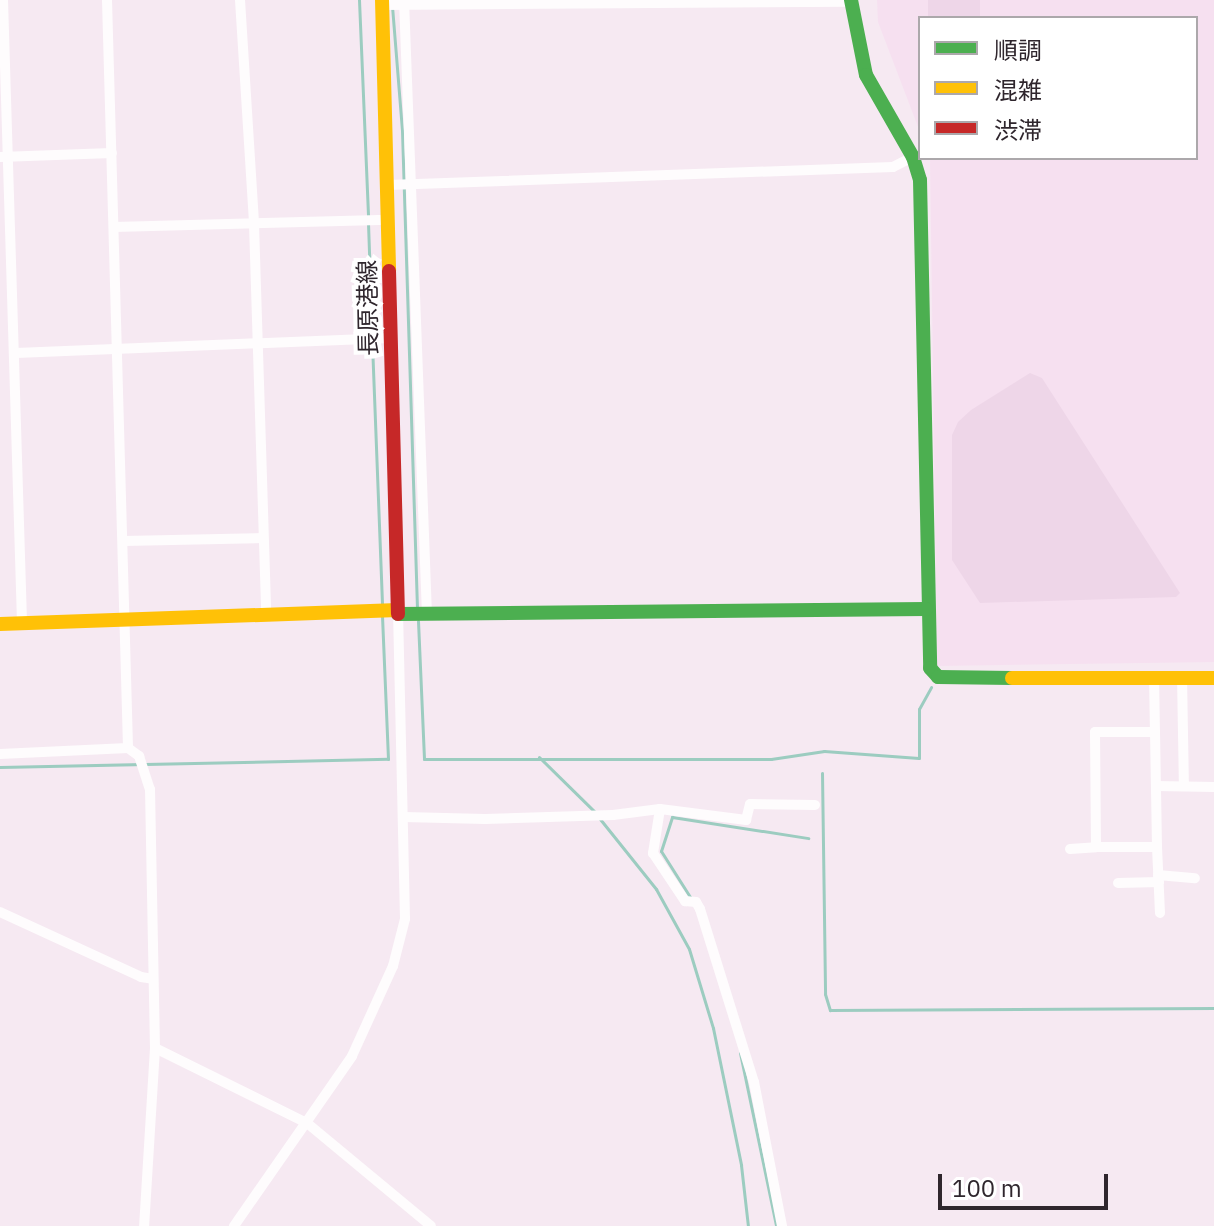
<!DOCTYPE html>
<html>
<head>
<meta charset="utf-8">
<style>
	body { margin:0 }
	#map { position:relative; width:1214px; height:1226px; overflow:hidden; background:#f6e9f2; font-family:"IBM Plex Sans","Noto Sans JP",sans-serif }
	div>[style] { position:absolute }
	.built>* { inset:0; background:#f6e0f0 }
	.green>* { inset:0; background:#eed6e8; transform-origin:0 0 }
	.stream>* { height:3px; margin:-1.5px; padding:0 1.5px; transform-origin:1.5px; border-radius:1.5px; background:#9cccc0 }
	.street>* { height:10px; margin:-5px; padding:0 5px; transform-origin:5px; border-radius:5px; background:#fefcfd }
	.fast>* { height:14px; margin:-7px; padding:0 7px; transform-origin:7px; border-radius:7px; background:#4caf50 }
	.slow>* { height:14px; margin:-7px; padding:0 7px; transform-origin:7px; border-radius:7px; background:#ffc107 }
	.jam>* { height:14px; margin:-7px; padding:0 7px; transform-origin:7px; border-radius:7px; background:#c62828 }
	span { translate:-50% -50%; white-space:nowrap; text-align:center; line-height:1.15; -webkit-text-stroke:8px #fff; paint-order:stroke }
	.street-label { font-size:24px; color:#2f262d }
	.legend { position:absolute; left:918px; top:16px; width:280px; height:144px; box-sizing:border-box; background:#fff; border:2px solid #aca8ab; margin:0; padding:10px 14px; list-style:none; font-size:24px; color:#2f262d }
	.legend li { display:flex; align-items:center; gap:16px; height:40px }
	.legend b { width:40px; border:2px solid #aca8ab }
	.scale { position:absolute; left:938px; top:1174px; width:170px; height:36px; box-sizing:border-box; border:4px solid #2f262d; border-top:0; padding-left:10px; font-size:24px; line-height:28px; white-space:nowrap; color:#2f262d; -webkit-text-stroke:6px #fff; paint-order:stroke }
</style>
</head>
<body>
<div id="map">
	<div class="built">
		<i style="clip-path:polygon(877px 0,1214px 0,1214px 662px,937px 666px,930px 158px,1196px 158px,1196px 18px,920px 18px,920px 132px,878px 22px)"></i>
	</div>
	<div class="green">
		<i style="left:928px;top:0;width:52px;height:18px"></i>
		<i style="clip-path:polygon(1030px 373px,1042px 378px,1180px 593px,1176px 597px,980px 603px,952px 560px,952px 435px,958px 422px,971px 410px)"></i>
	</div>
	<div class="stream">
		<i style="left:359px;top:0;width:216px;rotate:87.6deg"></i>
		<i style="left:392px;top:6px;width:125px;rotate:85.4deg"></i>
		<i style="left:402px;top:131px;width:479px;rotate:88.2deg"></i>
		<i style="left:368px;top:223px;width:113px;rotate:88deg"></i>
		<i style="left:372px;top:343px;width:265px;rotate:87.8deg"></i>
		<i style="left:418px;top:621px;width:138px;rotate:87.5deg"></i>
		<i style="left:424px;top:759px;width:347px"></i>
		<i style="left:771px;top:759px;width:54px;rotate:-8.6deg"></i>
		<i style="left:824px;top:751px;width:95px;rotate:4.2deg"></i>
		<i style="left:919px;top:758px;width:49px;rotate:-90deg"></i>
		<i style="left:919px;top:709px;width:25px;rotate:-61deg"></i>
		<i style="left:539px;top:757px;width:80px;rotate:44.5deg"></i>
		<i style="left:0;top:767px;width:388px;rotate:-1.2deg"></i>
		<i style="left:388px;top:759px;width:144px;rotate:-92.4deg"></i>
		<i style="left:822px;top:773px;width:221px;rotate:89.2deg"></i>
		<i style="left:825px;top:994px;width:17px;rotate:73deg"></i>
		<i style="left:830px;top:1010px;width:384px;rotate:-0.3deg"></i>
		<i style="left:600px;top:819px;width:90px;rotate:51.3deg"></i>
		<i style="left:656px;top:889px;width:68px;rotate:61.2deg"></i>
		<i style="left:689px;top:949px;width:83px;rotate:73.1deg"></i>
		<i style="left:713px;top:1028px;width:140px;rotate:78.4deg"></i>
		<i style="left:741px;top:1165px;width:61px;rotate:83.5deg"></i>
		<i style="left:692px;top:900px;width:58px;rotate:-122.3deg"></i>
		<i style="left:661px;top:851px;width:36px;rotate:-72deg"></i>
		<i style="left:672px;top:817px;width:138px;rotate:8.8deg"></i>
		<i style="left:740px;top:1053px;width:177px;rotate:78.2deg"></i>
	</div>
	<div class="street">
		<i style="left:3px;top:0;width:623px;rotate:88.25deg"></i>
		<i style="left:107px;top:0;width:748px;rotate:88.39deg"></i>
		<i style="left:128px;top:748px;width:14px;rotate:36deg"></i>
		<i style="left:139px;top:756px;width:35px;rotate:72deg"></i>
		<i style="left:150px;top:789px;width:259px;rotate:88.9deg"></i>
		<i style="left:155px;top:1048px;width:178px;rotate:93.5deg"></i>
		<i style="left:240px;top:0;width:224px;rotate:86.4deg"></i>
		<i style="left:254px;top:224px;width:390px;rotate:88.2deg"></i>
		<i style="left:404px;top:0;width:615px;rotate:87.86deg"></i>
		<i style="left:382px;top:5px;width:469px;rotate:-0.4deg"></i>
		<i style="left:0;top:157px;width:112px;rotate:-2deg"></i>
		<i style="left:388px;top:185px;width:505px;rotate:-2.04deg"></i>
		<i style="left:893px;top:167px;width:22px;rotate:-27deg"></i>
		<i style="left:114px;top:227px;width:275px;rotate:-1.5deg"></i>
		<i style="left:16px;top:353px;width:375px;rotate:-2.3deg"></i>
		<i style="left:124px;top:541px;width:139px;rotate:-1.2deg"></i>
		<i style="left:1154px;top:676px;width:56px;rotate:89deg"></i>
		<i style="left:1155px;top:732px;width:115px;rotate:89deg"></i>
		<i style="left:1157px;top:847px;width:61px;rotate:180deg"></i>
		<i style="left:1096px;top:847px;width:115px;rotate:-90.5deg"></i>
		<i style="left:1095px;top:732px;width:60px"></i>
		<i style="left:1182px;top:676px;width:110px;rotate:89deg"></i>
		<i style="left:0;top:754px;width:128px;rotate:-2.7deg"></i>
		<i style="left:1156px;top:786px;width:58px;rotate:1deg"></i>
		<i style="left:660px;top:809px;width:87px;rotate:7.3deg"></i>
		<i style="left:746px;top:820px;width:16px;rotate:-76deg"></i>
		<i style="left:750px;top:804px;width:65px;rotate:0.9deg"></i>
		<i style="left:404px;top:817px;width:81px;rotate:1.4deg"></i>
		<i style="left:485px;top:819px;width:128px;rotate:-1.8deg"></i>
		<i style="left:613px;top:815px;width:47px;rotate:-7.3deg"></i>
		<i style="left:660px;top:809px;width:45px;rotate:99deg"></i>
		<i style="left:653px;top:853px;width:58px;rotate:56.3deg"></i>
		<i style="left:685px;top:901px;width:11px;rotate:5deg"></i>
		<i style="left:696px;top:902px;width:8px;rotate:60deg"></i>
		<i style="left:700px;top:909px;width:181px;rotate:72.7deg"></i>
		<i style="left:754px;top:1082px;width:147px;rotate:79deg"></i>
		<i style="left:1157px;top:847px;width:66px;rotate:87.4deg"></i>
		<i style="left:1070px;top:849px;width:26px;rotate:-4deg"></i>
		<i style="left:1158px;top:875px;width:37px;rotate:5deg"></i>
		<i style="left:1118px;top:883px;width:41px;rotate:-1.4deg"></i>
		<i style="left:0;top:912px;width:155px;rotate:24.7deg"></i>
		<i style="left:141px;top:977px;width:12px;rotate:9deg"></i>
		<i style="left:155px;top:1048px;width:169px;rotate:26.3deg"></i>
		<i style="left:307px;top:1123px;width:161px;rotate:39.7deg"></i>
		<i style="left:234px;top:1226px;width:207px;rotate:-55.2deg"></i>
		<i style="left:352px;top:1056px;width:99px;rotate:-65.5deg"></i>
		<i style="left:393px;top:966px;width:49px;rotate:-75.7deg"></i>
		<i style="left:405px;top:919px;width:304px;rotate:-91.3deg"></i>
	</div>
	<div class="fast">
		<i style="left:851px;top:0;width:76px;rotate:78.7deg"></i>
		<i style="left:866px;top:75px;width:95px;rotate:60.2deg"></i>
		<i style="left:913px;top:157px;width:24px;rotate:73deg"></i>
		<i style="left:920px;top:180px;width:488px;rotate:88.8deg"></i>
		<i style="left:930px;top:668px;width:12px;rotate:48deg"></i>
		<i style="left:938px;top:677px;width:74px;rotate:0.8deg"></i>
		<i style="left:398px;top:614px;width:528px;rotate:-0.54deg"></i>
	</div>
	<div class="slow">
		<i style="left:382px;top:0;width:271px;rotate:88.5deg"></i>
		<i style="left:0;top:624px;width:398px;rotate:-2deg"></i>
		<i style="left:1012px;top:678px;width:202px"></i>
	</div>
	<div class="jam">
		<i style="left:389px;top:271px;width:343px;rotate:88.5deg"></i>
	</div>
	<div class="street-label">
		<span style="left:368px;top:308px;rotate:-91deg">長原港線</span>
	</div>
	<ul class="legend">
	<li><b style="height:10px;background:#4caf50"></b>順調</li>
	<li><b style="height:10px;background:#ffc107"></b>混雑</li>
	<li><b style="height:10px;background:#c62828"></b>渋滞</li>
	</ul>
	<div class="scale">100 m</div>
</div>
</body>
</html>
